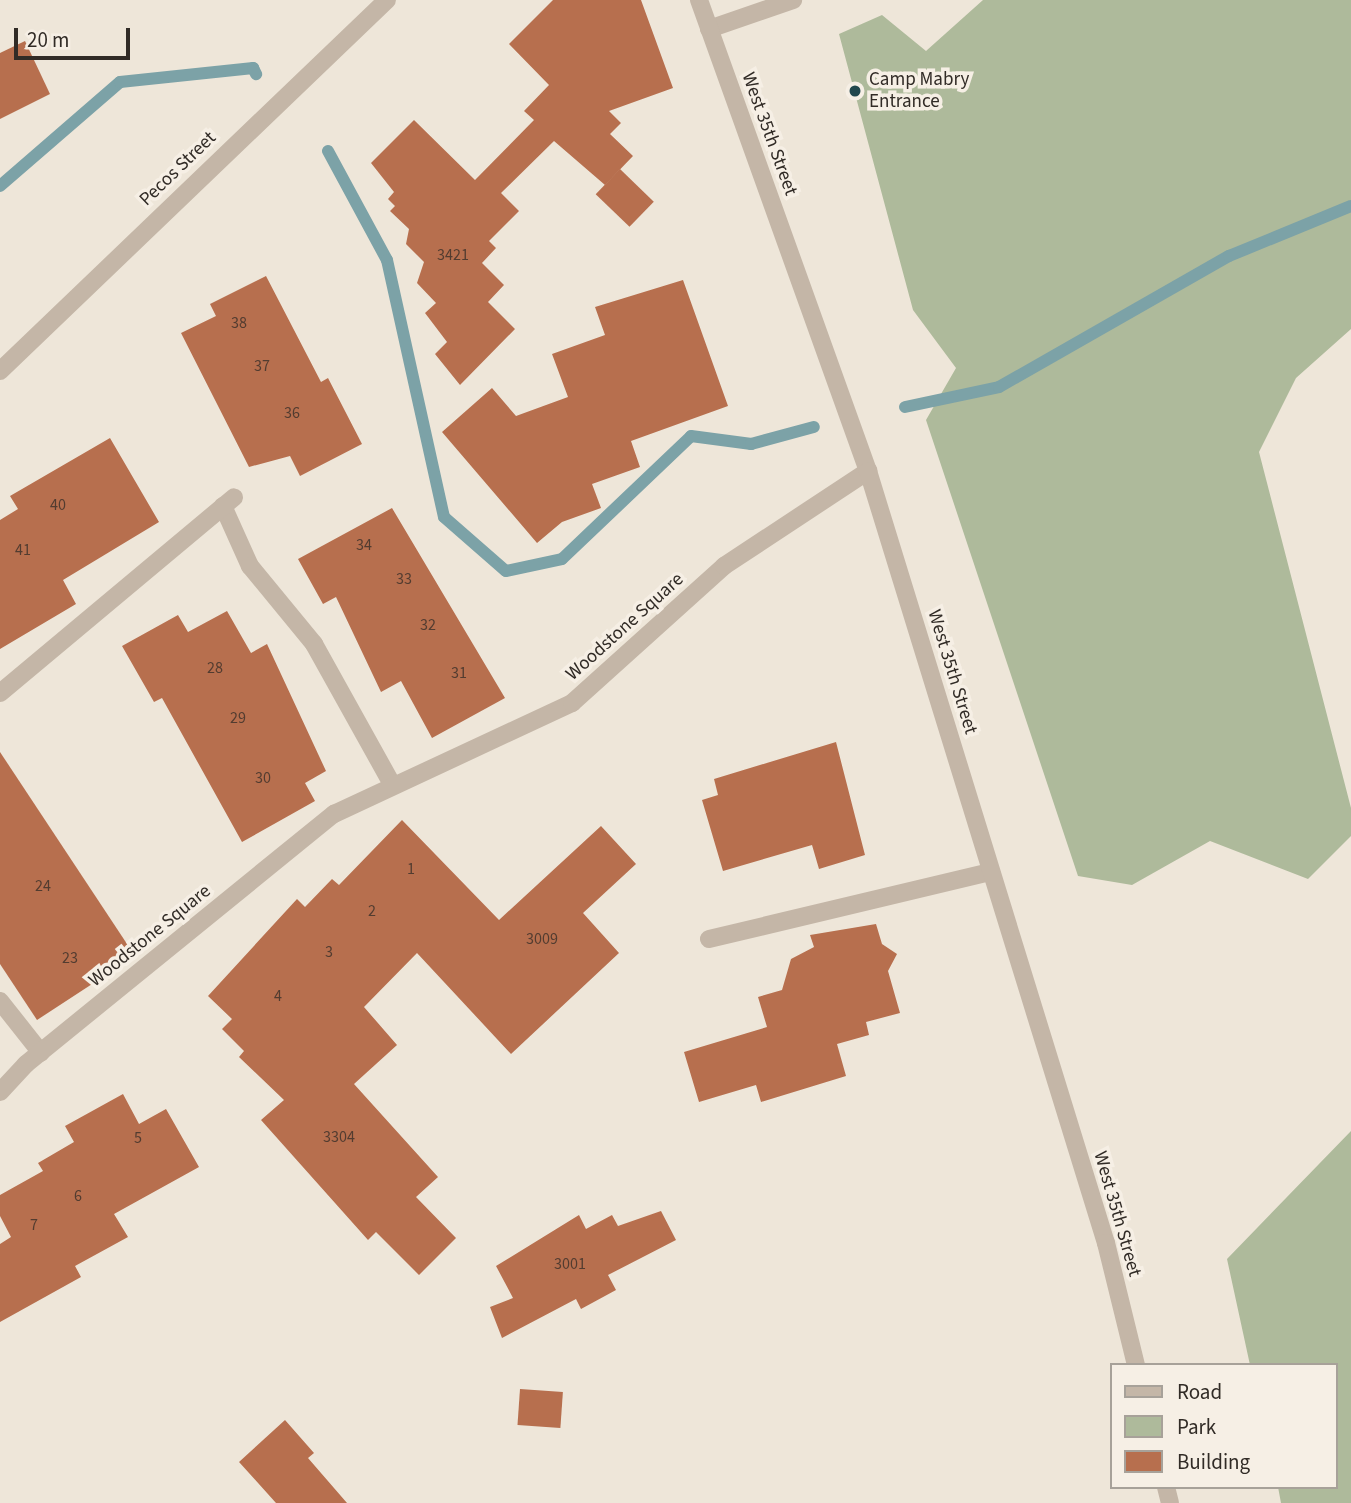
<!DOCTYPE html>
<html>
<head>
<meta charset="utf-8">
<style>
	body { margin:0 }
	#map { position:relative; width:1351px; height:1503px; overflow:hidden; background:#eee6d9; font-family:"Source Sans 3",sans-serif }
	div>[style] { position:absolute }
	.green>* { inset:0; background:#aeba9b }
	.stream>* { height:12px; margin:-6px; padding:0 6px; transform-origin:6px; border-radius:6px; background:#7ca2a7 }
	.building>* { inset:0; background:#b76f4e; transform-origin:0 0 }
	.service>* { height:18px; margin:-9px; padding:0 9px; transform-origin:9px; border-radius:9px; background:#c4b6a7 }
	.minor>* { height:18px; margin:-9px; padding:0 9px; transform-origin:9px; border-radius:9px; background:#c4b6a7 }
	.tertiary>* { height:18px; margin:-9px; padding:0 9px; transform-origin:9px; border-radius:9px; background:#c4b6a7 }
	.dots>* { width:19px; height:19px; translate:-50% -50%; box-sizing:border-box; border:4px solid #f6efe5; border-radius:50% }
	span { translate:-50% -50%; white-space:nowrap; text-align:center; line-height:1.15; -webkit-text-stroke:7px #f6efe5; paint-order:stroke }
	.number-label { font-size:16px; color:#523c30 }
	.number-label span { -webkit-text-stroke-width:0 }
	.poi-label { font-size:19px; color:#312b26 }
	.left { translate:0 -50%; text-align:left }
	.street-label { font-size:19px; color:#312b26 }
	.legend { position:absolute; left:1110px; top:1363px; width:228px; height:126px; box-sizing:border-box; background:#f6efe5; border:2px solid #a7a199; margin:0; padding:9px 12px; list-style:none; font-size:21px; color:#312b26 }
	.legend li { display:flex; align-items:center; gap:14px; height:35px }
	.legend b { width:35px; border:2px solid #a7a199 }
	.scale { position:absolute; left:14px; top:28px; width:116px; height:32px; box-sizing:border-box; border:4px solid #312b26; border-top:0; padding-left:9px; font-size:21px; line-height:24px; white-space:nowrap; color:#312b26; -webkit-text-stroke:5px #f6efe5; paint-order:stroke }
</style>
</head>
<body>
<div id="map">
	<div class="green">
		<i style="clip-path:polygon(983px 0,1351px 0,1351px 329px,1296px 378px,1259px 452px,1351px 808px,1351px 836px,1308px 879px,1210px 841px,1132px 885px,1078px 876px,926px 420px,956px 368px,913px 310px,839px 34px,882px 15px,926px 51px)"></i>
		<i style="clip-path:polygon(1351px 1131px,1351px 1503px,1281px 1503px,1278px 1487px,1335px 1487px,1335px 1365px,1250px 1365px,1227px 1259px)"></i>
	</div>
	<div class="stream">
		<i style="left:328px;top:151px;width:124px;rotate:61.6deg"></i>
		<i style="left:387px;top:260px;width:263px;rotate:77.5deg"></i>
		<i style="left:444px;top:517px;width:82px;rotate:41.1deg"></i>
		<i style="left:506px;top:571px;width:57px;rotate:-12.1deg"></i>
		<i style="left:562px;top:559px;width:178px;rotate:-43.6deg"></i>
		<i style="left:691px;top:436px;width:61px;rotate:7.6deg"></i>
		<i style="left:751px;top:444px;width:65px;rotate:-15.1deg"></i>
		<i style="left:0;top:186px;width:159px;rotate:-40.9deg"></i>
		<i style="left:120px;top:82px;width:134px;rotate:-6deg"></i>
		<i style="left:253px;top:68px;width:7px;rotate:63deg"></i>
		<i style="left:905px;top:407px;width:96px;rotate:-12deg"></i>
		<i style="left:999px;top:387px;width:265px;rotate:-29.7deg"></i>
		<i style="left:1229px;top:256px;width:132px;rotate:-22.3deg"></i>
	</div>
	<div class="building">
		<i style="clip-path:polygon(553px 0,641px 0,673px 88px,609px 111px,621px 123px,610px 134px,633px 156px,605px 185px,554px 141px,501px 193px,519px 211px,489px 241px,496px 248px,482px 263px,504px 285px,488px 302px,515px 329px,460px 385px,435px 354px,447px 342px,425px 313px,436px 303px,417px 283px,424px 262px,406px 244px,409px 229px,390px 211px,395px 206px,388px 199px,394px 192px,371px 163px,414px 120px,475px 180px,534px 120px,524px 111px,549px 85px,509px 44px)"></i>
		<i style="clip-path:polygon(25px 41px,50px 94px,0 119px,0 53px)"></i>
		<i style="left:620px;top:169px;width:47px;height:35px;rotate:44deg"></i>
		<i style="clip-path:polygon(266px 276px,321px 382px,328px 378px,362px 444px,300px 476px,290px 456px,249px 467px,181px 333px,216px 316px,210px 304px)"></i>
		<i style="clip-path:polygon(683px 280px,728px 406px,631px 441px,640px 467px,592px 484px,601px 508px,562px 522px,537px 543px,442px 432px,492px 388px,516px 416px,568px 397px,552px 354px,605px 335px,595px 307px)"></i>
		<i style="clip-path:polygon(110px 438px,159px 522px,63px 580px,76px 604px,0 649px,0 520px,18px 509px,10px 496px)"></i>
		<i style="clip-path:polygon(392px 508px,505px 698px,432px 738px,401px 681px,381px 692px,336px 597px,323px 604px,298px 559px)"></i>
		<i style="clip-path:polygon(227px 611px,251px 653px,267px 644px,326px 771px,305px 783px,315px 801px,242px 842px,162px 698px,154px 702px,122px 646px,178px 615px,188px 632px)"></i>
		<i style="clip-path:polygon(836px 742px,865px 855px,819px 869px,812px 845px,723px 871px,702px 800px,718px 795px,714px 779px)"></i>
		<i style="clip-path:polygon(0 752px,135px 956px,37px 1020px,0 964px)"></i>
		<i style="clip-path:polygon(402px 820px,499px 920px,601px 826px,636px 864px,583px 913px,619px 953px,511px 1054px,417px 953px,364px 1007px,397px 1045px,354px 1084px,438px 1177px,416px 1197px,456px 1238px,419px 1275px,376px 1232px,368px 1240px,261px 1120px,284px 1100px,239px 1057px,244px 1051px,222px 1029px,232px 1019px,208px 996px,297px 899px,305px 907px,332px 879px,339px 885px)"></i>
		<i style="clip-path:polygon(876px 924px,882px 944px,897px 954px,888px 971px,900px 1013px,866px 1022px,869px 1035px,837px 1044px,846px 1076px,761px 1102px,756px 1085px,699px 1102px,684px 1052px,767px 1027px,758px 997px,782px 990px,791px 959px,814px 947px,810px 935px)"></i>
		<i style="clip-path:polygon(123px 1094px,139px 1124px,166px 1109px,199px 1167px,114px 1214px,128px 1237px,75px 1266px,81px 1277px,0 1322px,0 1244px,11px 1237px,0 1216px,0 1195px,43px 1171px,38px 1163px,74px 1142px,65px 1126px)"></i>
		<i style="clip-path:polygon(661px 1211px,676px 1240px,608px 1275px,616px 1290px,581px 1309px,576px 1299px,502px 1338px,490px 1307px,513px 1298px,496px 1266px,579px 1215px,586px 1229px,612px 1215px,618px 1226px)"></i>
		<i style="left:520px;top:1389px;width:43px;height:36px;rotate:4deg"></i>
		<i style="clip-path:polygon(285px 1420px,314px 1453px,308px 1458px,347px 1503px,276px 1503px,239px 1462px)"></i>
	</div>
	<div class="service">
		<i style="left:709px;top:939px;width:290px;rotate:-13.4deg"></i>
	</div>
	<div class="minor">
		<i style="left:709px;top:29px;width:89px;rotate:-19deg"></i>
		<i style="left:223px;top:506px;width:66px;rotate:65.8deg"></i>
		<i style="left:250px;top:566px;width:101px;rotate:50.6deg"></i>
		<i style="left:314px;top:644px;width:162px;rotate:60.9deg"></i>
		<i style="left:0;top:693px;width:305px;rotate:-39.9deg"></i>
		<i style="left:0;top:1001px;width:66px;rotate:51.7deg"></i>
		<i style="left:0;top:1092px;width:38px;rotate:-47deg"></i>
		<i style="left:26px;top:1064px;width:397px;rotate:-39.1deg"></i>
		<i style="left:334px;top:814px;width:263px;rotate:-25deg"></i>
		<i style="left:572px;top:703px;width:205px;rotate:-42deg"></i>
		<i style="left:724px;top:566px;width:173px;rotate:-33.4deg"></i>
	</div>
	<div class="tertiary">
		<i style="left:699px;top:0;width:500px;rotate:70.26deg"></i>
		<i style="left:868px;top:471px;width:808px;rotate:72.87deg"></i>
		<i style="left:1106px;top:1243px;width:126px;rotate:76.2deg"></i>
		<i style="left:0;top:371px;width:536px;rotate:-43.79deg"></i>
		<i style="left:1166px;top:1487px;width:16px;rotate:76deg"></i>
	</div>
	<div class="dots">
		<i style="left:855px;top:91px;background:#21474d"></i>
	</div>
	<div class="number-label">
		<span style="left:453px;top:255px">3421</span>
		<span style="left:239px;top:323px">38</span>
		<span style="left:262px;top:366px">37</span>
		<span style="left:292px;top:413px">36</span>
		<span style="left:58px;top:505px">40</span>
		<span style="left:364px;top:545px">34</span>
		<span style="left:23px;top:550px">41</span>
		<span style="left:404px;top:579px">33</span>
		<span style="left:428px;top:625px">32</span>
		<span style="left:215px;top:668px">28</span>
		<span style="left:459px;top:673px">31</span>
		<span style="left:238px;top:718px">29</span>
		<span style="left:263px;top:778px">30</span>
		<span style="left:411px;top:869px">1</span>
		<span style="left:43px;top:886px">24</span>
		<span style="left:372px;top:911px">2</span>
		<span style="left:542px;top:939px">3009</span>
		<span style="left:329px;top:952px">3</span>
		<span style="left:70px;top:958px">23</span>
		<span style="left:278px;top:996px">4</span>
		<span style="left:339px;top:1137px">3304</span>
		<span style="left:138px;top:1138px">5</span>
		<span style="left:78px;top:1196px">6</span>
		<span style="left:34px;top:1225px">7</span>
		<span style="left:570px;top:1264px">3001</span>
	</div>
	<div class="poi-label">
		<span class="left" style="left:869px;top:91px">Camp Mabry<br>Entrance</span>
	</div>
	<div class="street-label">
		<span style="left:769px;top:134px;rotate:70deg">West 35th Street</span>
		<span style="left:178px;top:169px;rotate:-44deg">Pecos Street</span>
		<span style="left:625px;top:627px;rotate:-42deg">Woodstone Square</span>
		<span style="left:952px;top:672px;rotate:73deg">West 35th Street</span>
		<span style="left:150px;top:936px;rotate:-39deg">Woodstone Square</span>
		<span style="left:1117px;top:1214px;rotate:74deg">West 35th Street</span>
	</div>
	<ul class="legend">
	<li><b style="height:9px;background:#c4b6a7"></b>Road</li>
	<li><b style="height:19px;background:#aeba9b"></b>Park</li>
	<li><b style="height:19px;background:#b76f4e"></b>Building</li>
	</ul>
	<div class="scale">20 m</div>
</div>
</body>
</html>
